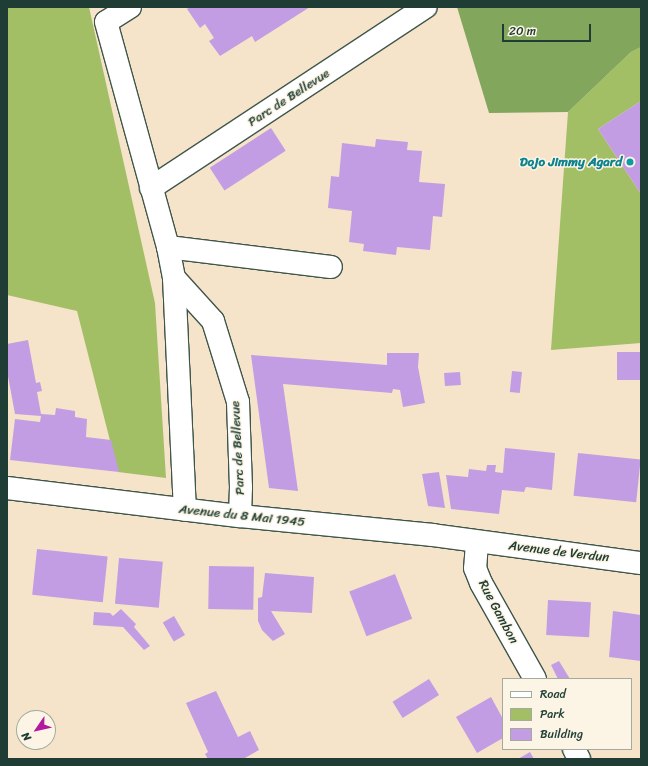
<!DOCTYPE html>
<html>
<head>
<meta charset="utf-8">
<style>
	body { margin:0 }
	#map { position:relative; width:648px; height:766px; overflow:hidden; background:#f5e4ca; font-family:Sriracha,sans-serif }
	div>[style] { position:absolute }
	.green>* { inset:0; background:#a3bf66 }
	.forest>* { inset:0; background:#82a65b }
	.building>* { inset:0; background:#c29de3; transform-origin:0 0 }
	.roads { filter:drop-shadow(1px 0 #3f564a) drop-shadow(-1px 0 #3f564a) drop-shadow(0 1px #3f564a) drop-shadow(0 -1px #3f564a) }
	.street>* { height:22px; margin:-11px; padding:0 11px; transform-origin:11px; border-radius:11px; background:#fff }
	.primary>* { height:22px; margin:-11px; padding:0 11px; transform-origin:11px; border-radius:11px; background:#fff }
	.dots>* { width:11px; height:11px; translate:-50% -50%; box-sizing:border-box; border:2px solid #fcf5e5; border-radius:50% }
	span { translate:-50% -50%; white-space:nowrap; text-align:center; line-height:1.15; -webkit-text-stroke:3px #fcf5e5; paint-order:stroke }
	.street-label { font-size:13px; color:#1f3d34 }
	.culture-label { font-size:13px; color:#0d838f; font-weight:700 }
	.right { translate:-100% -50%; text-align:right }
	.frame { position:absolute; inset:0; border:8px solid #1f3d34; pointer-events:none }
	.legend { position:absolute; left:502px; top:678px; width:130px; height:72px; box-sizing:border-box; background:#fcf5e5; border:1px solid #a4ab9e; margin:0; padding:5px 7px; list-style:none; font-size:12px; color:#1f3d34 }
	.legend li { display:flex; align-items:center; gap:8px; height:20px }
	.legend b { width:20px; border:1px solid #a4ab9e }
	.north { position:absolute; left:16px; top:710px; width:40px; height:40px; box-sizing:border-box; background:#fcf5e5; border:1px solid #a4ab9e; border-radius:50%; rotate:236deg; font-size:11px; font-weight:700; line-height:16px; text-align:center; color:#1f3d34 }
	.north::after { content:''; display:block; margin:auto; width:14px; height:18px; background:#b5179e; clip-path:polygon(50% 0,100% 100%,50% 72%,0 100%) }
	.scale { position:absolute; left:502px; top:24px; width:89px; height:18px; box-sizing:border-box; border:2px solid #1f3d34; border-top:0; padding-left:5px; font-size:12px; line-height:14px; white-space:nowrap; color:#1f3d34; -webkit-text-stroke:3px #fcf5e5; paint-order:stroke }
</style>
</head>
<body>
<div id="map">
	<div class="green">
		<i style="clip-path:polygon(7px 7px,89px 7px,155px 303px,166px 478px,118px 472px,77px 311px,7px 295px)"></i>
		<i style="clip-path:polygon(641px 47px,641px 101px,598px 129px,641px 194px,641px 343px,551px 350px,568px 112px,631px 52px)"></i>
	</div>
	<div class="forest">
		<i style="clip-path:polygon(457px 7px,641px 7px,641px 47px,631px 52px,568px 112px,489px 113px)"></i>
	</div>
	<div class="building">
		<i style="clip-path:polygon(190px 7px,310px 7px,255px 42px,252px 36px,220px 56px,209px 41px,214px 38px,205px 24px,200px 28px,187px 9px)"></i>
		<i style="clip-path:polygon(641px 101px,641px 194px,598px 129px)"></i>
		<i style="left:271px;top:128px;width:27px;height:73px;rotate:57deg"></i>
		<i style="clip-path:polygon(376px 139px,408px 142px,407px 150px,422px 151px,419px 182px,445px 184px,442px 217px,433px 216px,430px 250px,397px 247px,396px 255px,363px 251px,364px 244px,349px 242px,352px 211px,328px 208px,331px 176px,339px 177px,342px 143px,375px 147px)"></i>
		<i style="clip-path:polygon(28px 340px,36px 383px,40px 382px,42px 391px,37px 392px,41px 414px,55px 415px,56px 408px,75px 411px,75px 417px,87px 419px,86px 437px,111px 440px,119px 472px,10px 460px,15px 419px,40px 422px,41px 416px,15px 414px,7px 371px,7px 344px)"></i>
		<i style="left:641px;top:352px;width:28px;height:24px;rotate:90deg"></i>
		<i style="clip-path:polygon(387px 353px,419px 353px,418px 367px,425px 403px,403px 407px,400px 390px,393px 389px,392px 393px,283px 384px,298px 491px,269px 488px,251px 355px,387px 365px)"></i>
		<i style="left:512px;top:371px;width:10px;height:21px;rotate:6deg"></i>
		<i style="left:460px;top:372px;width:13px;height:16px;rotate:86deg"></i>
		<i style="clip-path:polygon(505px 448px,555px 453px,552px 490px,526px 487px,524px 492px,502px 490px,499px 514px,451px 509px,446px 475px,468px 477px,469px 469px,486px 471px,487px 465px,496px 465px,495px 472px,503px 473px)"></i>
		<i style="left:578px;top:453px;width:63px;height:43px;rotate:6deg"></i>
		<i style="clip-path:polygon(439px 472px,445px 508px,428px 506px,422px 474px)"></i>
		<i style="left:37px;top:549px;width:71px;height:46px;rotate:6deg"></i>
		<i style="left:119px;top:558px;width:44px;height:46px;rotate:5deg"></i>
		<i style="left:209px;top:566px;width:45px;height:43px;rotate:1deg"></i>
		<i style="clip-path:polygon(265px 573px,314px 577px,312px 613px,271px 611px,285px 634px,273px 641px,262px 630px,258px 621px,258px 598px,262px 597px)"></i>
		<i style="left:395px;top:574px;width:48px;height:49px;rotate:69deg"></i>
		<i style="left:548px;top:600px;width:43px;height:35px;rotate:3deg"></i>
		<i style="clip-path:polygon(121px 609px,136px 624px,134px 627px,150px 646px,144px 650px,123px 627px,93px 625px,94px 612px,110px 613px,113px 616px)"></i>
		<i style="clip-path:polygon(613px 611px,641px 615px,641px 661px,609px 657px)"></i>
		<i style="left:174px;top:616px;width:22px;height:13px;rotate:60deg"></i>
		<i style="clip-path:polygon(559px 661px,570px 679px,558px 679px,551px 665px)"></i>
		<i style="left:429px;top:679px;width:19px;height:43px;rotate:58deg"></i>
		<i style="clip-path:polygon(216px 691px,238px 737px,250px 731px,259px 750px,243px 759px,208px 759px,205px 754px,208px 752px,186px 703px)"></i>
		<i style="clip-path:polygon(491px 697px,503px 719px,503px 738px,477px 753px,456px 717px)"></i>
		<i style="clip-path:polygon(530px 752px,534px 759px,518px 759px)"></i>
	</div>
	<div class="roads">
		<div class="street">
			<i style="left:130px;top:7px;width:28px;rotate:148deg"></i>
			<i style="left:106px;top:22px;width:233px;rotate:74.6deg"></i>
			<i style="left:168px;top:247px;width:32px;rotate:79deg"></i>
			<i style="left:174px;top:278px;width:232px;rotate:87.3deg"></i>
			<i style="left:151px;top:188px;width:329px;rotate:-33.4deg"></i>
			<i style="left:168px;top:247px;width:164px;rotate:7deg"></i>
			<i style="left:174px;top:278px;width:58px;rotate:47.8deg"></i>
			<i style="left:213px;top:321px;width:85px;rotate:72.8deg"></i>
			<i style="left:238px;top:402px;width:85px;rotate:88deg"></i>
			<i style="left:241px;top:487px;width:29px;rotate:92deg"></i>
			<i style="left:477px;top:542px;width:26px;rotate:94deg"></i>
			<i style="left:475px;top:568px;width:16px;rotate:68deg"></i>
			<i style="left:481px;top:583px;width:110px;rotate:60.6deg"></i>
			<i style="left:574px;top:749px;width:11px;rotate:63deg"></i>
		</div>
		<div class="primary">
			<i style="left:7px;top:488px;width:235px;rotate:6.9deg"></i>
			<i style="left:240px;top:516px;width:194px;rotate:5.6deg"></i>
			<i style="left:433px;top:535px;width:210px;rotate:7.7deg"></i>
		</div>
	</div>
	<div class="dots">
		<i style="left:630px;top:162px;background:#0f9aa8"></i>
	</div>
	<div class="street-label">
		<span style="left:289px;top:98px;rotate:-33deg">Parc de Bellevue</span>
		<span style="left:238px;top:448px;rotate:-93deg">Parc de Bellevue</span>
		<span style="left:242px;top:516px;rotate:6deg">Avenue du 8 Mai 1945</span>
		<span style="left:559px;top:552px;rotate:7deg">Avenue de Verdun</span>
		<span style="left:498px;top:612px;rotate:62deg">Rue Gambon</span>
	</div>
	<div class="culture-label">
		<span class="right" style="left:622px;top:162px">Dojo Jimmy Agard</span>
	</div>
	<div class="frame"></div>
	<ul class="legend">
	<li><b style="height:5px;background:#fff"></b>Road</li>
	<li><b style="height:11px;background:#a3bf66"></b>Park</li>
	<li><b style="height:11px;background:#c29de3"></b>Building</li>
	</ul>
	<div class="north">N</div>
	<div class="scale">20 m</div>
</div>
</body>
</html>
